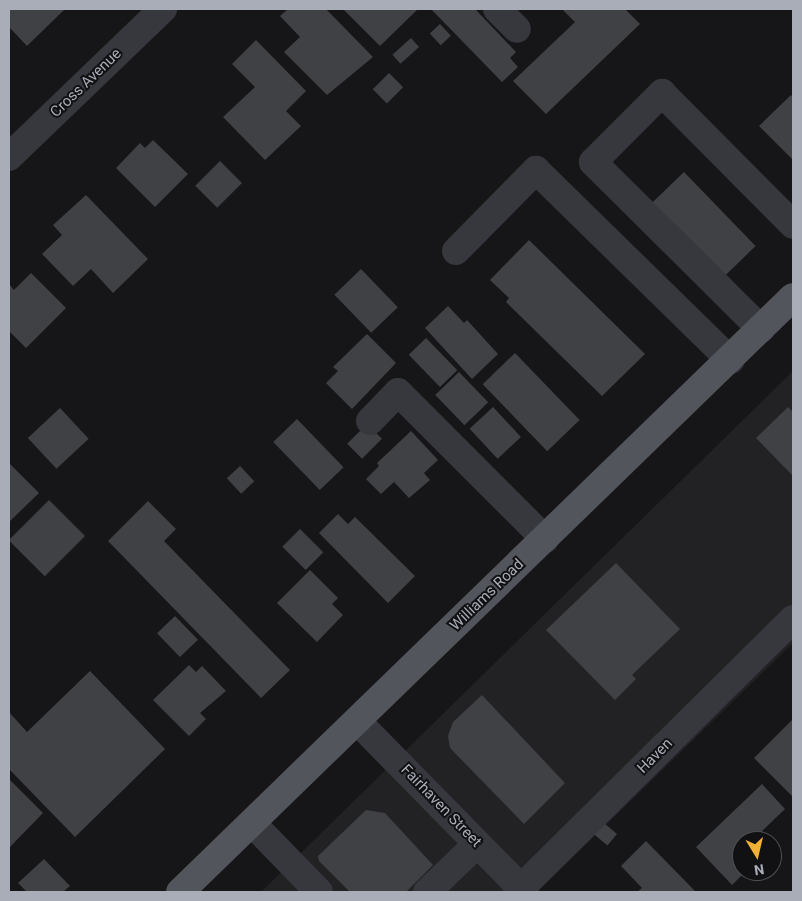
<!DOCTYPE html>
<html>
<head>
<meta charset="utf-8">
<style>
	body { margin:0 }
	#map { position:relative; width:802px; height:901px; overflow:hidden; background:#161618; font-family:Roboto,sans-serif }
	div>[style] { position:absolute }
	.built>* { inset:0; background:#222225 }
	.building>* { inset:0; background:#404145; transform-origin:0 0 }
	.minor>* { height:28px; margin:-14px; padding:0 14px; transform-origin:14px; border-radius:14px; background:#37383d }
	.major>* { height:28px; margin:-14px; padding:0 14px; transform-origin:14px; border-radius:14px; background:#53555c }
	span { translate:-50% -50%; white-space:nowrap; text-align:center; line-height:1.15; -webkit-text-stroke:4px #111113; paint-order:stroke }
	.street-label { font-size:15px; color:#a8adb8 }
	.frame { position:absolute; inset:0; border:10px solid #a8adb8; pointer-events:none }
	.north { position:absolute; left:732px; top:831px; width:50px; height:50px; box-sizing:border-box; background:#111113; border:1px solid #4d4f55; border-radius:50%; rotate:171deg; font-size:14px; font-weight:700; line-height:20px; text-align:center; color:#a8adb8 }
	.north::after { content:''; display:block; margin:auto; width:18px; height:22px; background:#f2b134; clip-path:polygon(50% 0,100% 100%,50% 72%,0 100%) }
</style>
</head>
<body>
<div id="map">
	<div class="built">
		<i style="clip-path:polygon(793px 371px,793px 643px,537px 892px,261px 892px)"></i>
	</div>
	<div class="building">
		<i style="clip-path:polygon(10px 9px,65px 9px,27px 46px,9px 27px)"></i>
		<i style="clip-path:polygon(288px 9px,326px 9px,373px 57px,327px 95px,284px 52px,300px 37px,280px 16px)"></i>
		<i style="clip-path:polygon(343px 9px,418px 9px,380px 46px)"></i>
		<i style="clip-path:polygon(431px 9px,475px 9px,516px 52px,510px 58px,518px 67px,502px 82px)"></i>
		<i style="clip-path:polygon(562px 9px,625px 9px,640px 24px,546px 114px,513px 81px,575px 22px)"></i>
		<i style="left:440px;top:24px;width:16px;height:14px;rotate:47deg"></i>
		<i style="left:411px;top:38px;width:12px;height:25px;rotate:48deg"></i>
		<i style="clip-path:polygon(256px 40px,306px 91px,286px 111px,301px 126px,265px 160px,223px 117px,255px 87px,232px 64px)"></i>
		<i style="left:389px;top:73px;width:20px;height:23px;rotate:45deg"></i>
		<i style="clip-path:polygon(791px 95px,793px 98px,793px 160px,759px 126px)"></i>
		<i style="clip-path:polygon(153px 140px,188px 174px,155px 207px,116px 168px,140px 143px,145px 148px)"></i>
		<i style="left:220px;top:161px;width:31px;height:35px;rotate:45deg"></i>
		<i style="left:684px;top:172px;width:103px;height:44px;rotate:46deg"></i>
		<i style="clip-path:polygon(86px 195px,148px 259px,113px 293px,91px 269px,73px 286px,42px 254px,62px 235px,53px 225px)"></i>
		<i style="clip-path:polygon(529px 240px,645px 354px,602px 396px,506px 302px,509px 298px,490px 280px)"></i>
		<i style="left:361px;top:269px;width:53px;height:37px;rotate:46deg"></i>
		<i style="clip-path:polygon(31px 273px,66px 308px,26px 348px,9px 331px,9px 284px,14px 290px)"></i>
		<i style="clip-path:polygon(448px 306px,464px 323px,467px 320px,498px 354px,472px 379px,425px 328px)"></i>
		<i style="clip-path:polygon(367px 334px,396px 363px,352px 409px,326px 383px,338px 371px,333px 367px)"></i>
		<i style="left:426px;top:338px;width:45px;height:24px;rotate:46deg"></i>
		<i style="left:515px;top:353px;width:93px;height:45px;rotate:46deg"></i>
		<i style="left:459px;top:372px;width:42px;height:33px;rotate:46deg"></i>
		<i style="left:493px;top:407px;width:41px;height:32px;rotate:47deg"></i>
		<i style="clip-path:polygon(788px 407px,793px 412px,793px 476px,756px 438px)"></i>
		<i style="left:60px;top:408px;width:42px;height:44px;rotate:47deg"></i>
		<i style="left:297px;top:419px;width:67px;height:33px;rotate:46deg"></i>
		<i style="left:367px;top:424px;width:21px;height:28px;rotate:45deg"></i>
		<i style="clip-path:polygon(411px 431px,438px 460px,424px 473px,430px 480px,409px 498px,394px 482px,381px 494px,366px 479px,379px 466px,377px 463px)"></i>
		<i style="clip-path:polygon(9px 463px,39px 493px,9px 522px)"></i>
		<i style="left:240px;top:466px;width:21px;height:18px;rotate:47deg"></i>
		<i style="left:49px;top:500px;width:51px;height:57px;rotate:45deg"></i>
		<i style="clip-path:polygon(148px 501px,176px 529px,164px 541px,290px 670px,261px 698px,108px 541px)"></i>
		<i style="clip-path:polygon(338px 514px,348px 524px,355px 517px,415px 576px,388px 603px,319px 533px)"></i>
		<i style="left:300px;top:529px;width:33px;height:25px;rotate:45deg"></i>
		<i style="clip-path:polygon(616px 563px,680px 629px,632px 675px,636px 679px,615px 700px,546px 630px)"></i>
		<i style="clip-path:polygon(310px 570px,338px 598px,332px 604px,343px 615px,317px 642px,277px 603px)"></i>
		<i style="left:175px;top:616px;width:33px;height:25px;rotate:46deg"></i>
		<i style="clip-path:polygon(189px 665px,196px 672px,202px 666px,226px 691px,200px 713px,206px 719px,189px 736px,153px 700px)"></i>
		<i style="clip-path:polygon(90px 671px,165px 749px,75px 837px,9px 769px,9px 712px,27px 732px)"></i>
		<i style="clip-path:polygon(482px 695px,565px 783px,524px 824px,450px 748px,448px 736px,453px 722px)"></i>
		<i style="clip-path:polygon(793px 719px,793px 797px,754px 758px)"></i>
		<i style="clip-path:polygon(9px 779px,43px 813px,9px 848px)"></i>
		<i style="clip-path:polygon(762px 784px,785px 809px,762px 831px,773px 841px,742px 841px,742px 871px,746px 871px,732px 885px,696px 847px)"></i>
		<i style="clip-path:polygon(366px 810px,385px 813px,433px 865px,406px 892px,350px 892px,319px 861px,318px 856px)"></i>
		<i style="left:604px;top:823px;width:17px;height:15px;rotate:40deg"></i>
		<i style="clip-path:polygon(646px 841px,696px 892px,637px 892px,642px 888px,621px 866px)"></i>
		<i style="clip-path:polygon(44px 859px,70px 886px,63px 892px,27px 892px,18px 883px)"></i>
	</div>
	<div class="minor">
		<i style="left:497px;top:9px;width:28px;rotate:45deg"></i>
		<i style="left:9px;top:157px;width:214px;rotate:-43.9deg"></i>
		<i style="left:456px;top:251px;width:114px;rotate:-45.4deg"></i>
		<i style="left:536px;top:170px;width:272px;rotate:44.4deg"></i>
		<i style="left:761px;top:329px;width:237px;rotate:-135.2deg"></i>
		<i style="left:593px;top:162px;width:98px;rotate:-45deg"></i>
		<i style="left:662px;top:93px;width:186px;rotate:45.2deg"></i>
		<i style="left:370px;top:421px;width:40px;rotate:-46deg"></i>
		<i style="left:398px;top:392px;width:208px;rotate:45deg"></i>
		<i style="left:357px;top:721px;width:240px;rotate:45.5deg"></i>
		<i style="left:252px;top:823px;width:96px;rotate:45.8deg"></i>
		<i style="left:427px;top:892px;width:69px;rotate:-43.8deg"></i>
		<i style="left:517px;top:892px;width:388px;rotate:-44.7deg"></i>
	</div>
	<div class="major">
		<i style="left:180px;top:892px;width:854px;rotate:-44.15deg"></i>
	</div>
	<div class="street-label">
		<span style="left:86px;top:83px;rotate:-44deg">Cross Avenue</span>
		<span style="left:487px;top:595px;rotate:-44deg">Williams Road</span>
		<span style="left:655px;top:756px;rotate:-45deg">Haven</span>
		<span style="left:441px;top:806px;rotate:46deg">Fairhaven Street</span>
	</div>
	<div class="frame"></div>
	<div class="north">N</div>
</div>
</body>
</html>
